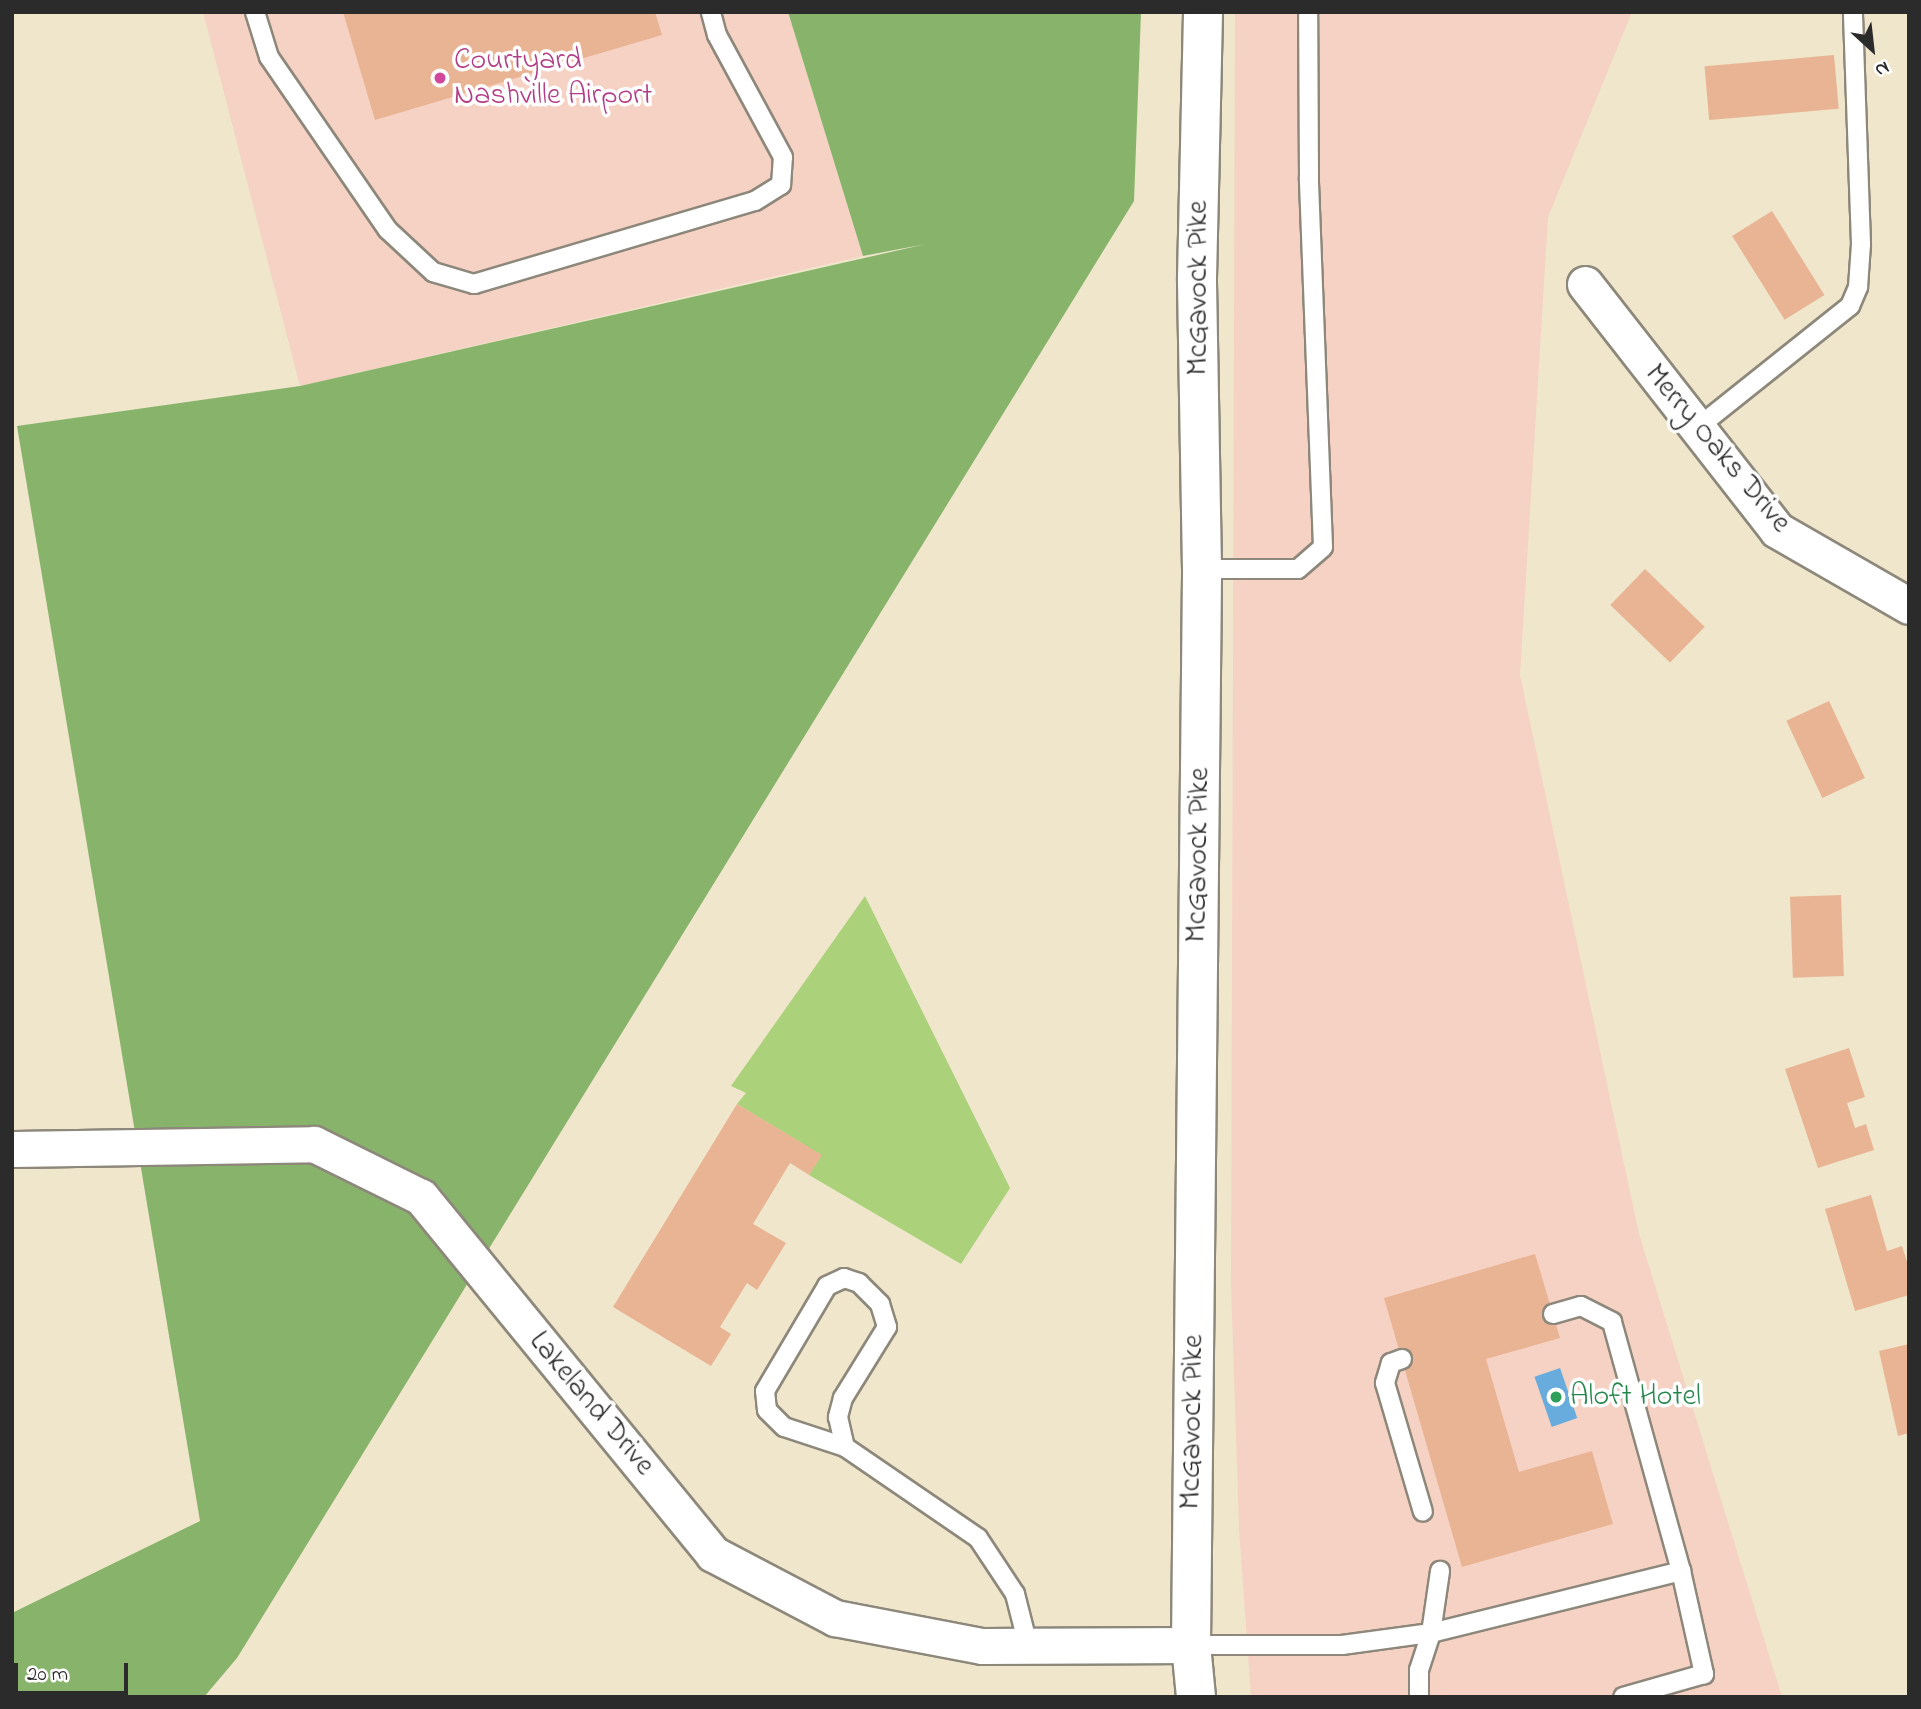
<!DOCTYPE html>
<html>
<head>
<meta charset="utf-8">
<style>
	body { margin:0 }
	#map { position:relative; width:1921px; height:1709px; overflow:hidden; background:#efe6cb; font-family:"Indie Flower",sans-serif }
	div>[style] { position:absolute }
	.built>* { inset:0; background:#f6d2c4 }
	.green>* { inset:0; background:#abd17b }
	.forest>* { inset:0; background:#88b36b }
	.water>* { inset:0; background:#68acdd; transform-origin:0 0 }
	.building>* { inset:0; background:#e9b494; transform-origin:0 0 }
	.roads { filter:drop-shadow(2px 0 #8d887b) drop-shadow(-2px 0 #8d887b) drop-shadow(0 2px #8d887b) drop-shadow(0 -2px #8d887b) }
	.lane>* { height:18px; margin:-9px; padding:0 9px; transform-origin:9px; border-radius:9px; background:#fff }
	.street>* { height:35px; margin:-17.5px; padding:0 17.5px; transform-origin:17.5px; border-radius:17.5px; background:#fff }
	.secondary>* { height:38px; margin:-19px; padding:0 19px; transform-origin:19px; border-radius:19px; background:#fff }
	.dots>* { width:19px; height:19px; translate:-50% -50%; box-sizing:border-box; border:4px solid #fff; border-radius:50% }
	span { translate:-50% -50%; white-space:nowrap; text-align:center; line-height:1.15; -webkit-text-stroke:7px #fff; paint-order:stroke }
	.hotel-label { font-size:30px; color:#b23c85 }
	.left { translate:0 -50%; text-align:left }
	.street-label { font-size:30px; color:#2b2b2b }
	.leisure-label { font-size:30px; color:#27864d }
	.frame { position:absolute; inset:0; border:14px solid #2b2b2b; pointer-events:none }
	.north { position:absolute; left:1837px; top:14px; width:70px; height:70px; -webkit-text-stroke:5px #fff; paint-order:stroke; rotate:153deg; font-size:19px; font-weight:700; line-height:28px; text-align:center; color:#2b2b2b }
	.north::after { content:''; display:block; margin:auto; width:24px; height:32px; background:#2b2b2b; clip-path:polygon(50% 0,100% 100%,50% 72%,0 100%) }
	.scale { position:absolute; left:14px; top:1663px; width:114px; height:32px; box-sizing:border-box; border:4px solid #2b2b2b; border-top:0; padding-left:9px; font-size:21px; line-height:24px; white-space:nowrap; color:#2b2b2b; -webkit-text-stroke:5px #fff; paint-order:stroke }
</style>
</head>
<body>
<div id="map">
	<div class="built">
		<i style="clip-path:polygon(203px 12px,788px 12px,863px 256px,300px 386px)"></i>
		<i style="clip-path:polygon(1235px 12px,1632px 12px,1548px 217px,1520px 675px,1639px 1234px,1782px 1697px,1251px 1697px,1239px 1528px,1231px 1284px)"></i>
	</div>
	<div class="green">
		<i style="clip-path:polygon(865px 896px,1010px 1188px,961px 1264px,809px 1175px,821px 1155px,737px 1104px,746px 1093px,731px 1086px)"></i>
	</div>
	<div class="forest">
		<i style="clip-path:polygon(788px 12px,1141px 12px,1134px 201px,237px 1658px,204px 1697px,12px 1697px,12px 1613px,200px 1521px,17px 426px,300px 386px,926px 244px,863px 256px)"></i>
	</div>
	<div class="water">
		<i style="left:1560px;top:1368px;width:53px;height:27px;rotate:71deg"></i>
	</div>
	<div class="building">
		<i style="clip-path:polygon(343px 12px,655px 12px,662px 35px,375px 120px)"></i>
		<i style="left:1834px;top:55px;width:54px;height:130px;rotate:85deg"></i>
		<i style="left:1772px;top:211px;width:99px;height:47px;rotate:58deg"></i>
		<i style="left:1645px;top:569px;width:83px;height:50px;rotate:44deg"></i>
		<i style="left:1829px;top:701px;width:85px;height:47px;rotate:65deg"></i>
		<i style="left:1841px;top:895px;width:81px;height:51px;rotate:88deg"></i>
		<i style="clip-path:polygon(1849px 1048px,1865px 1097px,1847px 1103px,1855px 1128px,1866px 1124px,1874px 1150px,1818px 1168px,1785px 1069px)"></i>
		<i style="clip-path:polygon(737px 1104px,822px 1155px,809px 1175px,790px 1163px,753px 1224px,786px 1243px,757px 1290px,747px 1283px,720px 1327px,731px 1334px,711px 1366px,613px 1307px)"></i>
		<i style="clip-path:polygon(1871px 1195px,1887px 1251px,1902px 1246px,1909px 1268px,1909px 1295px,1855px 1311px,1825px 1209px)"></i>
		<i style="clip-path:polygon(1535px 1254px,1560px 1338px,1486px 1359px,1519px 1472px,1592px 1451px,1613px 1524px,1462px 1567px,1384px 1298px)"></i>
		<i style="clip-path:polygon(1909px 1344px,1909px 1433px,1898px 1436px,1879px 1351px)"></i>
	</div>
	<div class="roads">
		<div class="lane">
			<i style="left:255px;top:12px;width:47px;rotate:72.7deg"></i>
			<i style="left:269px;top:57px;width:210px;rotate:55.5deg"></i>
			<i style="left:388px;top:230px;width:62px;rotate:43deg"></i>
			<i style="left:433px;top:272px;width:43px;rotate:16.3deg"></i>
			<i style="left:474px;top:284px;width:293px;rotate:-16.5deg"></i>
			<i style="left:755px;top:201px;width:31px;rotate:-32deg"></i>
			<i style="left:781px;top:185px;width:28px;rotate:-86deg"></i>
			<i style="left:783px;top:157px;width:139px;rotate:-118.4deg"></i>
			<i style="left:717px;top:35px;width:24px;rotate:-105deg"></i>
			<i style="left:1697px;top:428px;width:196px;rotate:-38.6deg"></i>
			<i style="left:1850px;top:306px;width:21px;rotate:-67deg"></i>
			<i style="left:1858px;top:287px;width:43px;rotate:-86deg"></i>
			<i style="left:1861px;top:244px;width:232px;rotate:-92deg"></i>
			<i style="left:1202px;top:569px;width:96px"></i>
			<i style="left:1298px;top:569px;width:33px;rotate:-41deg"></i>
			<i style="left:1323px;top:547px;width:370px;rotate:-92.2deg"></i>
			<i style="left:1309px;top:177px;width:165px;rotate:-90.3deg"></i>
			<i style="left:844px;top:1278px;width:16px;rotate:18deg"></i>
			<i style="left:859px;top:1283px;width:30px;rotate:45deg"></i>
			<i style="left:880px;top:1304px;width:24px;rotate:73deg"></i>
			<i style="left:887px;top:1327px;width:84px;rotate:121.8deg"></i>
			<i style="left:843px;top:1398px;width:20px;rotate:105deg"></i>
			<i style="left:838px;top:1417px;width:31px;rotate:77deg"></i>
			<i style="left:845px;top:1447px;width:64px;rotate:-161.8deg"></i>
			<i style="left:784px;top:1427px;width:24px;rotate:-135deg"></i>
			<i style="left:767px;top:1410px;width:19px;rotate:-96deg"></i>
			<i style="left:765px;top:1391px;width:122px;rotate:-59.4deg"></i>
			<i style="left:827px;top:1286px;width:19px;rotate:-25deg"></i>
			<i style="left:1553px;top:1314px;width:29px;rotate:-16deg"></i>
			<i style="left:1581px;top:1306px;width:35px;rotate:27deg"></i>
			<i style="left:1612px;top:1322px;width:258px;rotate:74.5deg"></i>
			<i style="left:1402px;top:1359px;width:12px;rotate:160deg"></i>
			<i style="left:1391px;top:1363px;width:21px;rotate:107deg"></i>
			<i style="left:1385px;top:1383px;width:134px;rotate:73.6deg"></i>
			<i style="left:845px;top:1447px;width:161px;rotate:34.4deg"></i>
			<i style="left:978px;top:1538px;width:67px;rotate:56.5deg"></i>
			<i style="left:1015px;top:1594px;width:53px;rotate:75.7deg"></i>
			<i style="left:1191px;top:1645px;width:151px"></i>
			<i style="left:1342px;top:1645px;width:90px;rotate:-7.7deg"></i>
			<i style="left:1431px;top:1633px;width:258px;rotate:-13.9deg"></i>
			<i style="left:1681px;top:1571px;width:106px;rotate:77.4deg"></i>
			<i style="left:1704px;top:1674px;width:84px;rotate:164.1deg"></i>
			<i style="left:1419px;top:1697px;width:27px;rotate:-90deg"></i>
			<i style="left:1419px;top:1670px;width:39px;rotate:-72deg"></i>
			<i style="left:1431px;top:1633px;width:63px;rotate:-81.7deg"></i>
		</div>
		<div class="street">
			<i style="left:1585px;top:284px;width:312px;rotate:52deg"></i>
			<i style="left:1777px;top:530px;width:152px;rotate:29.9deg"></i>
			<i style="left:12px;top:1149px;width:302px;rotate:-0.9deg"></i>
			<i style="left:314px;top:1144px;width:119px;rotate:26.4deg"></i>
			<i style="left:421px;top:1197px;width:461px;rotate:50.7deg"></i>
			<i style="left:713px;top:1554px;width:138px;rotate:27.7deg"></i>
			<i style="left:835px;top:1618px;width:150px;rotate:10.8deg"></i>
			<i style="left:982px;top:1646px;width:209px;rotate:-0.3deg"></i>
		</div>
		<div class="secondary">
			<i style="left:1196px;top:1697px;width:52px;rotate:-95.5deg"></i>
			<i style="left:1191px;top:1645px;width:1076px;rotate:-89.41deg"></i>
			<i style="left:1202px;top:569px;width:291px;rotate:-91deg"></i>
			<i style="left:1197px;top:278px;width:266px;rotate:-88.7deg"></i>
		</div>
	</div>
	<div class="dots">
		<i style="left:440px;top:78px;background:#d1479c"></i>
		<i style="left:1556px;top:1397px;background:#2e9e5b"></i>
	</div>
	<div class="hotel-label">
		<span class="left" style="left:454px;top:78px">Courtyard<br>Nashville Airport</span>
	</div>
	<div class="street-label">
		<span style="left:1199px;top:288px;rotate:-90deg">McGavock Pike</span>
		<span style="left:1717px;top:449px;rotate:50deg">Merry Oaks Drive</span>
		<span style="left:1199px;top:855px;rotate:-89deg">McGavock Pike</span>
		<span style="left:591px;top:1404px;rotate:50deg">Lakeland Drive</span>
		<span style="left:1193px;top:1422px;rotate:-89deg">McGavock Pike</span>
	</div>
	<div class="leisure-label">
		<span class="left" style="left:1570px;top:1397px">Aloft Hotel</span>
	</div>
	<div class="frame"></div>
	<div class="north">N</div>
	<div class="scale">20 m</div>
</div>
</body>
</html>
